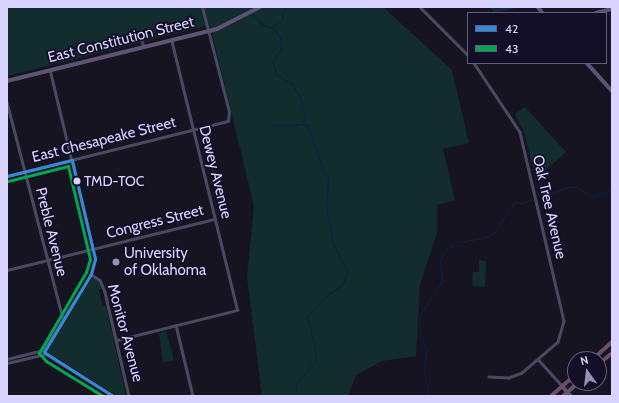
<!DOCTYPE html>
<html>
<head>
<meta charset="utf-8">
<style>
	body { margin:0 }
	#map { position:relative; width:619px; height:403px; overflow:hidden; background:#161421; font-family:Cabin,sans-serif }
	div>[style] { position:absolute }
	.green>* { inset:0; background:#132c2d }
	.stream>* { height:1px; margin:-0.5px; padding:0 0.5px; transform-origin:0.5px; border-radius:0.5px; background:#0d2144 }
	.minor>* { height:2.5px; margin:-1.25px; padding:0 1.25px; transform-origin:1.25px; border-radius:1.25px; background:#4a4962 }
	.major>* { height:3.5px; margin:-1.75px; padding:0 1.75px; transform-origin:1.75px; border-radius:1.75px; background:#5e5373 }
	.highway>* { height:4px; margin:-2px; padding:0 2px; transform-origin:2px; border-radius:2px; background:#67516a }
	.bus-1>* { height:3px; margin:-1.5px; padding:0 1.5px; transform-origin:1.5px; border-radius:1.5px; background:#338bd7 }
	.bus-2>* { height:3px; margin:-1.5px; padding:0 1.5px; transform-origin:1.5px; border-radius:1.5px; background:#00a651 }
	.dots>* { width:11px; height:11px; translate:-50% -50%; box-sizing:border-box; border:2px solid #130f26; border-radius:50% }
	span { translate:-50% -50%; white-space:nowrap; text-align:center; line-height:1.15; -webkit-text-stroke:3.5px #130f26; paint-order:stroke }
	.bus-label { font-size:14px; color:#d9d4ff }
	.left { translate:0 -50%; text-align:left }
	.street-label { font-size:15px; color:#d9d4ff }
	.poi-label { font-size:15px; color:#d9d4ff }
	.frame { position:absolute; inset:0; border:8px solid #d9d4ff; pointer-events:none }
	.legend { position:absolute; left:467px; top:12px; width:140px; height:52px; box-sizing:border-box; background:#130f26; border:1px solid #625e7d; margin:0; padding:5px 7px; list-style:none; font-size:12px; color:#d9d4ff }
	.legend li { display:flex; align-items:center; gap:8px; height:20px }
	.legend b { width:20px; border:1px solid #625e7d }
	.north { position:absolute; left:567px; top:351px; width:40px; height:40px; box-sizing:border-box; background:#130f26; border:1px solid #625e7d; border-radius:50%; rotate:346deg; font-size:11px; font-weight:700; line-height:16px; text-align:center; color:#d9d4ff }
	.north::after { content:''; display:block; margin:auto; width:14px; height:18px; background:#9591b1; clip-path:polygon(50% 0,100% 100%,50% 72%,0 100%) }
</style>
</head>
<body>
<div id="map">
	<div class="green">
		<i style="clip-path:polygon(7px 7px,383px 7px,452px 70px,469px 143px,443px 149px,455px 200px,437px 205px,437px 233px,420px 284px,416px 356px,382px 361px,356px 375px,348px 396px,262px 396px,247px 277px,254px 206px,210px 25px,7px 76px)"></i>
		<i style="clip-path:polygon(490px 7px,519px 7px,494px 13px)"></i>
		<i style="clip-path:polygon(525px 107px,566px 152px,536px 179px,524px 132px,515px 114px)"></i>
		<i style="clip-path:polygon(479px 260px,486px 261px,485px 287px,472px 286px,473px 272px,479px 272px)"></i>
		<i style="clip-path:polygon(93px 276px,100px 282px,102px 289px,99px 290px,103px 306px,106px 305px,126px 396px,117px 396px,46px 351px)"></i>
		<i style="clip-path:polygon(166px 331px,174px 360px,163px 363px,159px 333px)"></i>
	</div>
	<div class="stream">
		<i style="left:247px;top:7px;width:4px;rotate:63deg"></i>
		<i style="left:251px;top:13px;width:16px;rotate:45deg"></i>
		<i style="left:262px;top:24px;width:14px;rotate:21deg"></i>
		<i style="left:275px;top:29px;width:10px;rotate:61deg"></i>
		<i style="left:280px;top:38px;width:10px;rotate:84deg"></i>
		<i style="left:281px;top:48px;width:16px;rotate:120deg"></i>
		<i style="left:273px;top:62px;width:6px;rotate:81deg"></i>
		<i style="left:274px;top:68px;width:8px;rotate:67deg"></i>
		<i style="left:277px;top:75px;width:17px;rotate:31deg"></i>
		<i style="left:292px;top:84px;width:20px;rotate:60deg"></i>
		<i style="left:302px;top:101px;width:7px;rotate:98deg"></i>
		<i style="left:301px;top:108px;width:7px;rotate:45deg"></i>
		<i style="left:306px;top:113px;width:12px;rotate:110deg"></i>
		<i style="left:302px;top:124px;width:6px;rotate:18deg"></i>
		<i style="left:308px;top:126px;width:46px;rotate:71.2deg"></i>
		<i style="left:323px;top:170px;width:10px;rotate:61deg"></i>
		<i style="left:328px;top:179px;width:28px;rotate:94deg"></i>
		<i style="left:326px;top:207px;width:38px;rotate:79deg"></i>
		<i style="left:333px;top:244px;width:31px;rotate:63deg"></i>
		<i style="left:347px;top:272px;width:13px;rotate:108deg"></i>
		<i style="left:343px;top:284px;width:22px;rotate:144deg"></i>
		<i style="left:325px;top:297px;width:26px;rotate:133deg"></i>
		<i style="left:307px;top:316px;width:36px;rotate:76deg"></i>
		<i style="left:316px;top:351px;width:11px;rotate:95deg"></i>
		<i style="left:315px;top:362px;width:28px;rotate:131deg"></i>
		<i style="left:297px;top:383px;width:13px;rotate:99deg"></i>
		<i style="left:273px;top:27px;width:12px;rotate:-42deg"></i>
		<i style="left:282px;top:19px;width:9px;rotate:-84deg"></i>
		<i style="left:283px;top:10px;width:4px;rotate:-45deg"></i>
		<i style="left:272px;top:125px;width:30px;rotate:-2deg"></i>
		<i style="left:541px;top:197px;width:30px;rotate:-20deg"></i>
		<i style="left:569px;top:187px;width:7px"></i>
		<i style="left:576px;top:187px;width:20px;rotate:30deg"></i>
		<i style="left:593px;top:197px;width:21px;rotate:-23deg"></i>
		<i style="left:429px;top:396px;width:25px;rotate:-101deg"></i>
		<i style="left:424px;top:371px;width:22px;rotate:-85deg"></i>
		<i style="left:426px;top:349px;width:16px;rotate:-112deg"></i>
		<i style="left:420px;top:334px;width:18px;rotate:-93deg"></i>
		<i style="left:419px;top:316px;width:42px;rotate:-56.7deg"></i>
		<i style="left:442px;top:281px;width:19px;rotate:-96deg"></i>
		<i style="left:440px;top:262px;width:8px;rotate:-76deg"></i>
		<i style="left:442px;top:254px;width:16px;rotate:-43deg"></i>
		<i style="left:454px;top:243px;width:29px;rotate:-10deg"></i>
		<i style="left:483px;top:238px;width:12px;rotate:-24deg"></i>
		<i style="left:494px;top:233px;width:37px;rotate:-57deg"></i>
		<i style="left:514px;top:202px;width:9px;rotate:6deg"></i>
		<i style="left:523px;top:203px;width:10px;rotate:-24deg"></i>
	</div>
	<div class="minor">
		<i style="left:420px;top:7px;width:68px;rotate:45deg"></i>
		<i style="left:136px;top:37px;width:5px;rotate:11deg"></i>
		<i style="left:141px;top:38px;width:9px;rotate:72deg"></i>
		<i style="left:474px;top:63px;width:83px;rotate:56.3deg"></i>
		<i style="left:520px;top:132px;width:194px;rotate:76.9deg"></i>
		<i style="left:564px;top:321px;width:22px;rotate:106deg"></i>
		<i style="left:558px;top:342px;width:48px;rotate:139.3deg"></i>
		<i style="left:522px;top:373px;width:14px;rotate:159deg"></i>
		<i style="left:509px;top:378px;width:20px;rotate:-177deg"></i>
		<i style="left:7px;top:102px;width:224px;rotate:75.5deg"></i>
		<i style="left:7px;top:176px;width:228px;rotate:-14deg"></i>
		<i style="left:228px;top:121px;width:9px;rotate:-84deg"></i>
		<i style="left:229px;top:112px;width:108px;rotate:-104.4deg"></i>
		<i style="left:7px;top:270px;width:214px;rotate:-13.8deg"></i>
		<i style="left:91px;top:274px;width:11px;rotate:34deg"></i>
		<i style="left:100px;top:280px;width:13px;rotate:67deg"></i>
		<i style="left:105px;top:292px;width:107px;rotate:77deg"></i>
		<i style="left:176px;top:325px;width:73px;rotate:76.5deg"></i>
		<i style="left:117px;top:340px;width:124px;rotate:-14deg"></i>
		<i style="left:237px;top:310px;width:278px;rotate:-103.7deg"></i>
		<i style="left:46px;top:354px;width:4px;rotate:-117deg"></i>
		<i style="left:44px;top:350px;width:89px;rotate:-58.3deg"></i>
		<i style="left:91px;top:274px;width:16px;rotate:-75deg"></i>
		<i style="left:95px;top:259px;width:193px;rotate:-103.5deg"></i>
		<i style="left:46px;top:354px;width:79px;rotate:32.1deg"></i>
		<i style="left:7px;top:359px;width:38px;rotate:-14deg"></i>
		<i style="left:538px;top:359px;width:36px;rotate:48deg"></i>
		<i style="left:7px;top:363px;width:40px;rotate:-13deg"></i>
	</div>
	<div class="major">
		<i style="left:538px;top:7px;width:8px;rotate:50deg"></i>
		<i style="left:596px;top:13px;width:16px;rotate:-14deg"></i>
		<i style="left:587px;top:63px;width:38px;rotate:48deg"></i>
		<i style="left:7px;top:81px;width:216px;rotate:-13.9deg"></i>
		<i style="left:217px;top:29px;width:48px;rotate:-27.1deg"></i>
		<i style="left:562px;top:386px;width:13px;rotate:48deg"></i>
	</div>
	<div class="highway">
		<i style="left:593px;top:359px;width:25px;rotate:-42deg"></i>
		<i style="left:599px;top:364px;width:17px;rotate:-40deg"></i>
		<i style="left:551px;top:396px;width:32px;rotate:-41deg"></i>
		<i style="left:563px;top:396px;width:20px;rotate:-41deg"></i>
	</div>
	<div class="bus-1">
		<i style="left:7px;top:176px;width:67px;rotate:-13.8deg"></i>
		<i style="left:72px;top:160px;width:102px;rotate:76.9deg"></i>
		<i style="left:95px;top:259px;width:16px;rotate:105deg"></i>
		<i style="left:91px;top:274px;width:91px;rotate:121.1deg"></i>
		<i style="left:44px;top:352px;width:82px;rotate:32.5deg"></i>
	</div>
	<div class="bus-2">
		<i style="left:8px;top:181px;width:62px;rotate:-14deg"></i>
		<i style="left:68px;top:166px;width:96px;rotate:76.7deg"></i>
		<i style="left:90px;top:259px;width:14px;rotate:107deg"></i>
		<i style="left:86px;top:272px;width:94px;rotate:120.1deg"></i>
		<i style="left:39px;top:353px;width:11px;rotate:49deg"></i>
		<i style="left:46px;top:361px;width:67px;rotate:31.6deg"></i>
	</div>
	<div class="dots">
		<i style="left:77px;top:181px;background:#d9d4ff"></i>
		<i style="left:116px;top:262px;background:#9591b1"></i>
	</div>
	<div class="bus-label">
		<span class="left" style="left:84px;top:181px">TMD-TOC</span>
	</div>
	<div class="street-label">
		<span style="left:121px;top:40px;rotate:-14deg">East Constitution Street</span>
		<span style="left:104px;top:140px;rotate:-14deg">East Chesapeake Street</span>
		<span style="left:215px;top:172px;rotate:76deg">Dewey Avenue</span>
		<span style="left:549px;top:207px;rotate:77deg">Oak Tree Avenue</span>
		<span style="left:155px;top:222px;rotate:-14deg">Congress Street</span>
		<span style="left:51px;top:232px;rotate:76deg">Preble Avenue</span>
		<span style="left:125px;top:333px;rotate:75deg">Monitor Avenue</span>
	</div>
	<div class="poi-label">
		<span class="left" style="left:124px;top:262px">University<br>of Oklahoma</span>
	</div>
	<div class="frame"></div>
	<ul class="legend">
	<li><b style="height:5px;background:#338bd7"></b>42</li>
	<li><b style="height:5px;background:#00a651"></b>43</li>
	</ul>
	<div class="north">N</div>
</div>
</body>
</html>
